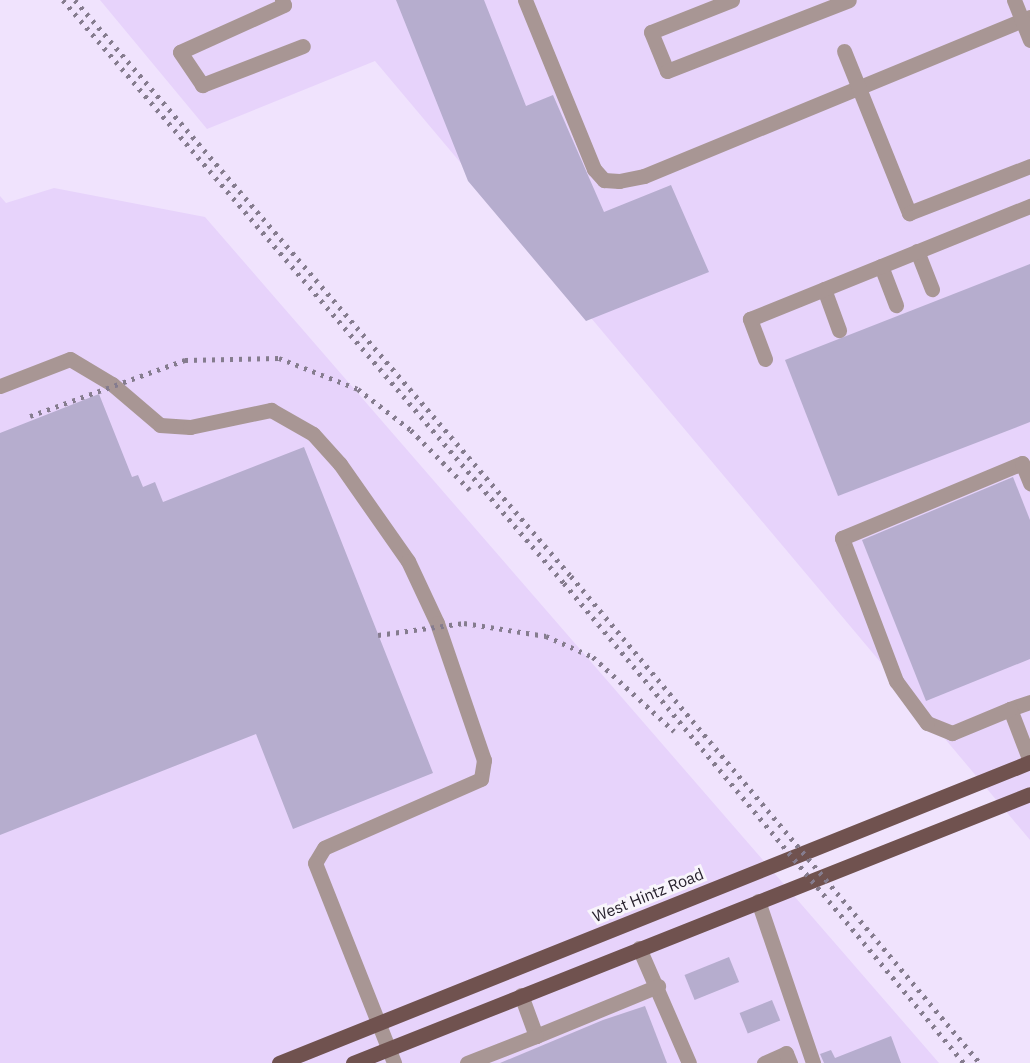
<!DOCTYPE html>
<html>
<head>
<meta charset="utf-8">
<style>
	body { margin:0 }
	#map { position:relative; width:1030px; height:1063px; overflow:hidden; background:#f0e3fd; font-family:"IBM Plex Sans",sans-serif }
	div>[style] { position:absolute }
	.built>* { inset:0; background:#e7d3fb }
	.building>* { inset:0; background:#b6adce; transform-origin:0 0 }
	.minor>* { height:15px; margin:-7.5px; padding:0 7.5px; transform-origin:7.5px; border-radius:7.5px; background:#a89694 }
	.major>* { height:15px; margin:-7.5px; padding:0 7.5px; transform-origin:7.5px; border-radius:7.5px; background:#70524f }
	.rail>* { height:4.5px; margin-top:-2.25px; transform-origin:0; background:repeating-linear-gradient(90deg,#857c8e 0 3px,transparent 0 9px) }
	span { translate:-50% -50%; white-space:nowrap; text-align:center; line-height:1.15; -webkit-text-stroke:6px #f8f5fb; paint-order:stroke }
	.street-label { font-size:16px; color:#26202c }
</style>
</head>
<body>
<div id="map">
	<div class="built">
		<i style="clip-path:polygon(100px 0,1030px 0,1030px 840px,375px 61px,207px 129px)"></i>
		<i style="clip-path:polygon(54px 188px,205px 217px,939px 1063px,0 1063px,0 196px,6px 203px)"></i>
	</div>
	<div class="building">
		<i style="clip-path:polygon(396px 0,484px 0,526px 106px,553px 95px,604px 212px,671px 185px,709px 272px,586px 321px,468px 181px)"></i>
		<i style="clip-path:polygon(1030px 264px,1030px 422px,838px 496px,785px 360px)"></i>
		<i style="clip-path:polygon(99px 394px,132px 477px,138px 475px,143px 487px,155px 482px,163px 502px,304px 447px,433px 773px,293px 829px,256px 734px,0 835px,0 433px)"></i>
		<i style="clip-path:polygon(1013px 477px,1030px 520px,1030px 659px,926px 701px,862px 540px)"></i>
		<i style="left:729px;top:957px;width:27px;height:48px;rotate:68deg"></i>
		<i style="left:772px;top:1000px;width:22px;height:35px;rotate:68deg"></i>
		<i style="clip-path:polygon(645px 1006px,667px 1063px,500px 1063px,603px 1020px)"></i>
		<i style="clip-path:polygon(891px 1036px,901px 1063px,824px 1063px,820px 1054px,831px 1050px,835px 1058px)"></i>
	</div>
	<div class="minor">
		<i style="left:282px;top:0;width:5px;rotate:68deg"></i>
		<i style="left:284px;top:5px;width:114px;rotate:155.7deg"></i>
		<i style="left:180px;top:52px;width:40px;rotate:56deg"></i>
		<i style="left:202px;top:85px;width:108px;rotate:-21.1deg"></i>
		<i style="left:525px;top:0;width:183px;rotate:67.8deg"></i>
		<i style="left:594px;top:169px;width:15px;rotate:48deg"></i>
		<i style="left:604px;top:180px;width:15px;rotate:4deg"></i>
		<i style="left:619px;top:181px;width:25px;rotate:-11deg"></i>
		<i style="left:644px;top:176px;width:417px;rotate:-22.4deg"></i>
		<i style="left:732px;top:0;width:87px;rotate:158.4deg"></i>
		<i style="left:651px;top:32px;width:42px;rotate:67.7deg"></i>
		<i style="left:667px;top:71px;width:195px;rotate:-21.3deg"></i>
		<i style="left:1014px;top:0;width:43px;rotate:68.2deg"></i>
		<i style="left:844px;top:51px;width:175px;rotate:68.1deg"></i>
		<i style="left:909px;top:213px;width:130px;rotate:-21.2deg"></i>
		<i style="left:917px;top:251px;width:41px;rotate:68.5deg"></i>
		<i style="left:881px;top:266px;width:42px;rotate:69deg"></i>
		<i style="left:824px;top:289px;width:44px;rotate:69.9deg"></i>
		<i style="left:765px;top:359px;width:43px;rotate:-110.6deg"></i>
		<i style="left:750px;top:319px;width:302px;rotate:-22deg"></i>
		<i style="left:0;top:386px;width:75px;rotate:-21.1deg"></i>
		<i style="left:70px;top:359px;width:49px;rotate:30.8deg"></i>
		<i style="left:112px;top:384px;width:63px;rotate:40.5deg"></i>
		<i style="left:160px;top:425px;width:30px;rotate:4deg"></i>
		<i style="left:190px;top:427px;width:83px;rotate:-11.9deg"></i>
		<i style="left:271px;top:410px;width:48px;rotate:29.7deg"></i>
		<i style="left:313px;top:434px;width:40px;rotate:48deg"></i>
		<i style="left:340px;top:464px;width:118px;rotate:55deg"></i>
		<i style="left:408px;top:561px;width:68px;rotate:64.9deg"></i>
		<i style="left:437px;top:623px;width:145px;rotate:71.1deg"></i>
		<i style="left:484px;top:760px;width:19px;rotate:99deg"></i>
		<i style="left:481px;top:779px;width:171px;rotate:156.3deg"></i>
		<i style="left:324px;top:848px;width:17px;rotate:121deg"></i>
		<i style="left:315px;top:863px;width:215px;rotate:68.4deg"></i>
		<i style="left:1030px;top:702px;width:21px;rotate:161deg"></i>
		<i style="left:1010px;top:709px;width:56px;rotate:69deg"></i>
		<i style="left:1010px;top:709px;width:63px;rotate:157.5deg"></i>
		<i style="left:952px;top:733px;width:27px;rotate:-158deg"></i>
		<i style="left:927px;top:723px;width:52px;rotate:-126.4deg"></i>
		<i style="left:896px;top:681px;width:153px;rotate:-110.7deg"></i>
		<i style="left:842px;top:538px;width:195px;rotate:-22.6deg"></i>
		<i style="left:1022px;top:463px;width:22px;rotate:68deg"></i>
		<i style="left:758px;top:901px;width:171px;rotate:71.2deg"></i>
		<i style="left:639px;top:948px;width:125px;rotate:66.5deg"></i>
		<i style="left:521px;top:995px;width:44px;rotate:69.9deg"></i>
		<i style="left:536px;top:1036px;width:132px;rotate:-22.3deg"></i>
		<i style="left:467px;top:1063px;width:74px;rotate:-21.4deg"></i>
		<i style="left:764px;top:1063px;width:24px;rotate:-24deg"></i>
		<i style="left:786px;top:1053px;width:11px;rotate:68deg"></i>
	</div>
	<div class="major">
		<i style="left:279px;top:1063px;width:809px;rotate:-21.84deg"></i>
		<i style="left:353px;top:1063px;width:728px;rotate:-21.67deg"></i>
	</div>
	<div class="rail">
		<i style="left:63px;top:0;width:769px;rotate:49.33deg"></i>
		<i style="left:564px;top:583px;width:625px;rotate:50.19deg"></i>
		<i style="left:75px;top:0;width:760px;rotate:49.27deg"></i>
		<i style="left:571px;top:576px;width:636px;rotate:49.98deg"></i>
		<i style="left:30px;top:416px;width:165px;rotate:-19.9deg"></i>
		<i style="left:185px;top:360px;width:94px;rotate:-1.2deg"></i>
		<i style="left:279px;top:358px;width:85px;rotate:21.4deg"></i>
		<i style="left:358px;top:389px;width:67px;rotate:37.7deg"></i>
		<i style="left:411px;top:430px;width:84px;rotate:45.5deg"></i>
		<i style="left:378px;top:635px;width:87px;rotate:-7.9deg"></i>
		<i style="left:464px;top:623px;width:83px;rotate:9deg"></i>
		<i style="left:546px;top:636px;width:51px;rotate:24.1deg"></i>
		<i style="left:593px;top:657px;width:110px;rotate:42.4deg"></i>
	</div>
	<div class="street-label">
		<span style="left:648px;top:895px;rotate:-22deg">West Hintz Road</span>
	</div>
</div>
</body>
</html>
